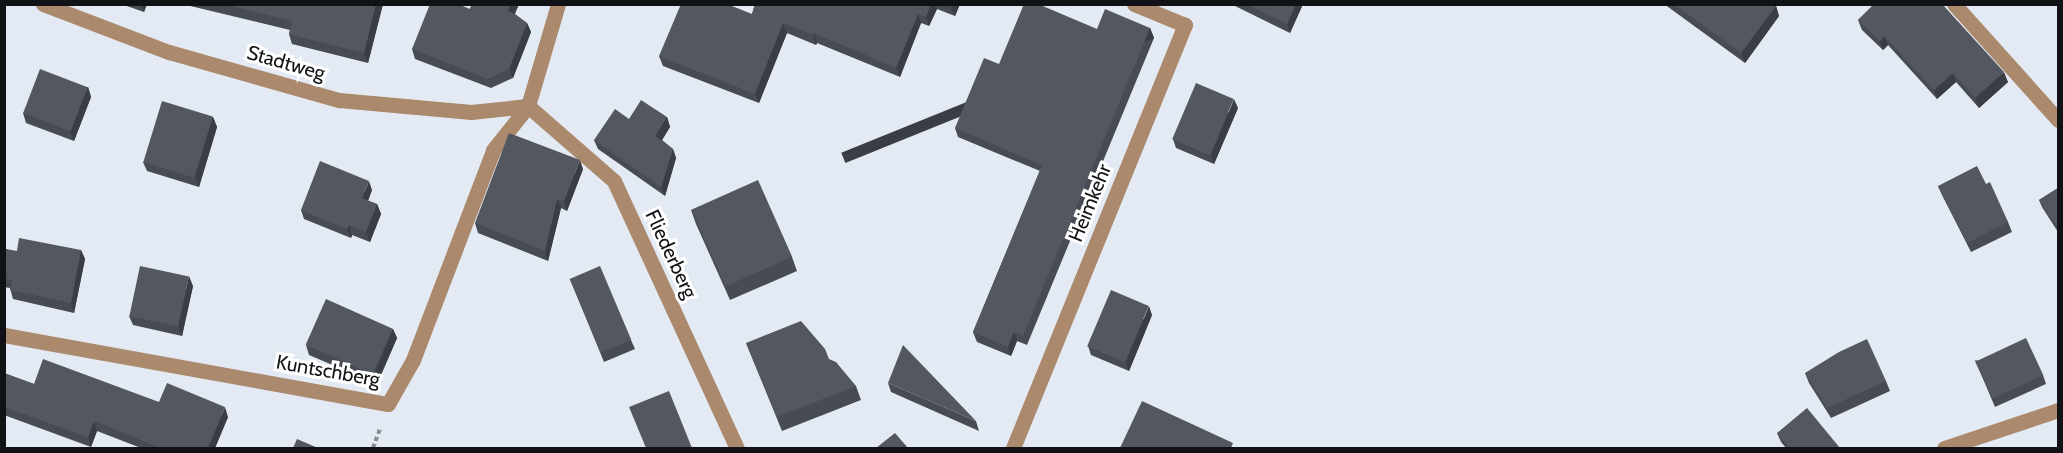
<!DOCTYPE html>
<html>
<head>
<meta charset="utf-8">
<style>
	body { margin:0 }
	#map { position:relative; width:2063px; height:453px; overflow:hidden; background:#e4eaf4; font-family:Cabin,sans-serif }
	div>[style] { position:absolute }
	.path>* { height:4px; margin-top:-2px; transform-origin:0; background:repeating-linear-gradient(90deg,#898d94 0 4.5px,transparent 0 7.5px) }
	.minor>* { height:15px; margin:-7.5px; padding:0 7.5px; transform-origin:7.5px; border-radius:7.5px; background:#aa896c }
	.wall>* { inset:0; background:#474b53 }
	.shaded-wall>* { inset:0; background:#3a3d43; transform-origin:0 0 }
	.building>* { inset:0; background:#535760; transform-origin:0 0 }
	span { translate:-50% -50%; white-space:nowrap; text-align:center; line-height:1.15; -webkit-text-stroke:6px #fff; paint-order:stroke }
	.street-label { font-size:20px; color:#101216 }
	.frame { position:absolute; inset:0; border:6px solid #101216; pointer-events:none }
</style>
</head>
<body>
<div id="map">
	<div class="path">
		<i style="left:373px;top:448px;width:20px;rotate:-70deg"></i>
	</div>
	<div class="minor">
		<i style="left:43px;top:4px;width:135px;rotate:20.9deg"></i>
		<i style="left:169px;top:52px;width:177px;rotate:15.8deg"></i>
		<i style="left:339px;top:100px;width:133px;rotate:5.2deg"></i>
		<i style="left:471px;top:112px;width:57px;rotate:-6deg"></i>
		<i style="left:1954px;top:4px;width:156px;rotate:48.1deg"></i>
		<i style="left:528px;top:106px;width:114px;rotate:41.1deg"></i>
		<i style="left:614px;top:181px;width:294px;rotate:65.3deg"></i>
		<i style="left:4px;top:335px;width:390px;rotate:10.2deg"></i>
		<i style="left:388px;top:404px;width:51px;rotate:-60.4deg"></i>
		<i style="left:413px;top:360px;width:225px;rotate:-69.1deg"></i>
		<i style="left:493px;top:150px;width:56px;rotate:-51.5deg"></i>
		<i style="left:528px;top:106px;width:106px;rotate:-73.6deg"></i>
		<i style="left:1013px;top:448px;width:457px;rotate:-67.9deg"></i>
		<i style="left:1185px;top:25px;width:55px;rotate:-157.6deg"></i>
		<i style="left:1944px;top:448px;width:120px;rotate:-18.4deg"></i>
	</div>
	<div class="wall">
		<i style="clip-path:polygon(121px 4px,147px 4px,144px 12px)"></i>
		<i style="clip-path:polygon(182px 4px,383px 4px,368px 63px,292px 44px,289px 34px,290px 30px)"></i>
		<i style="clip-path:polygon(472px 4px,519px 4px,515px 14px,527px 23px,531px 32px,513px 78px,491px 88px,415px 59px,412px 49px,470px 9px)"></i>
		<i style="clip-path:polygon(755px 4px,960px 4px,955px 16px,937px 9px,929px 26px,921px 23px,900px 77px,817px 43px,816px 45px,787px 33px,759px 103px,663px 66px,659px 56px,752px 14px)"></i>
		<i style="clip-path:polygon(1231px 4px,1303px 4px,1290px 33px)"></i>
		<i style="clip-path:polygon(1664px 4px,1773px 4px,1776px 6px,1779px 16px,1745px 63px)"></i>
		<i style="clip-path:polygon(1872px 4px,1942px 4px,2008px 82px,1979px 108px,1956px 82px,1937px 99px,1888px 45px,1883px 50px,1862px 30px,1858px 20px,1873px 6px)"></i>
		<i style="clip-path:polygon(1150px 28px,1154px 38px,1027px 345px,1017px 341px,1011px 356px,977px 342px,973px 332px,1040px 171px,958px 137px,955px 128px,999px 64px,1097px 29px)"></i>
		<i style="clip-path:polygon(88px 87px,91px 97px,74px 141px,26px 123px,23px 113px)"></i>
		<i style="clip-path:polygon(1238px 108px,1214px 164px,1176px 148px,1173px 139px)"></i>
		<i style="clip-path:polygon(213px 117px,217px 127px,199px 187px,147px 171px,143px 162px)"></i>
		<i style="clip-path:polygon(667px 117px,670px 127px,662px 140px,673px 149px,676px 158px,665px 196px,598px 149px,594px 140px,629px 119px)"></i>
		<i style="clip-path:polygon(583px 169px,567px 211px,561px 208px,548px 261px,478px 233px,475px 223px)"></i>
		<i style="clip-path:polygon(1986px 184px,2008px 222px,2012px 232px,1971px 252px,1942px 195px,1938px 186px)"></i>
		<i style="clip-path:polygon(2058px 188px,2058px 232px,2042px 207px,2039px 200px)"></i>
		<i style="clip-path:polygon(372px 190px,368px 201px,377px 204px,381px 214px,370px 242px,352px 235px,351px 238px,304px 219px,301px 210px)"></i>
		<i style="clip-path:polygon(691px 210px,792px 257px,797px 271px,730px 300px,696px 224px)"></i>
		<i style="clip-path:polygon(81px 250px,85px 259px,74px 313px,13px 299px,10px 288px,4px 287px,4px 254px,17px 251px)"></i>
		<i style="clip-path:polygon(570px 279px,631px 340px,635px 349px,604px 362px)"></i>
		<i style="clip-path:polygon(193px 286px,182px 336px,133px 325px,129px 316px)"></i>
		<i style="clip-path:polygon(1152px 315px,1129px 371px,1091px 355px,1088px 346px)"></i>
		<i style="clip-path:polygon(393px 329px,397px 338px,377px 384px,309px 355px,306px 345px)"></i>
		<i style="clip-path:polygon(746px 343px,856px 386px,861px 400px,782px 431px)"></i>
		<i style="clip-path:polygon(1975px 360px,2043px 375px,2046px 384px,1995px 407px)"></i>
		<i style="clip-path:polygon(4px 373px,34px 384px,159px 402px,228px 417px,215px 448px,141px 448px,97px 431px,91px 447px,4px 415px)"></i>
		<i style="clip-path:polygon(1805px 373px,1886px 381px,1890px 391px,1831px 418px,1809px 383px)"></i>
		<i style="clip-path:polygon(888px 383px,976px 421px,979px 431px,891px 392px)"></i>
		<i style="clip-path:polygon(1777px 433px,1840px 448px,1786px 448px,1781px 442px)"></i>
	</div>
	<div class="shaded-wall">
		<i style="clip-path:polygon(141px 4px,147px 4px,144px 12px)"></i>
		<i style="clip-path:polygon(376px 4px,383px 4px,368px 63px,364px 53px)"></i>
		<i style="clip-path:polygon(511px 4px,519px 4px,512px 19px,508px 10px)"></i>
		<i style="clip-path:polygon(931px 4px,935px 4px,937px 9px,929px 26px,926px 17px)"></i>
		<i style="clip-path:polygon(952px 4px,960px 4px,955px 16px,951px 7px)"></i>
		<i style="clip-path:polygon(1296px 4px,1303px 4px,1290px 33px,1287px 24px)"></i>
		<i style="clip-path:polygon(1776px 6px,1779px 16px,1745px 63px,1741px 53px)"></i>
		<i style="clip-path:polygon(918px 14px,921px 23px,900px 77px,896px 68px)"></i>
		<i style="clip-path:polygon(527px 23px,531px 32px,513px 78px,509px 69px)"></i>
		<i style="clip-path:polygon(783px 23px,787px 33px,759px 103px,755px 94px)"></i>
		<i style="left:1150px;top:28px;width:11px;height:333px;rotate:68deg"></i>
		<i style="clip-path:polygon(814px 33px,817px 43px,816px 45px,813px 35px)"></i>
		<i style="clip-path:polygon(1884px 36px,1888px 45px,1883px 50px,1880px 41px)"></i>
		<i style="clip-path:polygon(2004px 72px,2008px 82px,1979px 108px,1975px 98px)"></i>
		<i style="clip-path:polygon(1953px 73px,1956px 82px,1937px 99px,1934px 90px)"></i>
		<i style="clip-path:polygon(88px 87px,91px 97px,74px 141px,70px 131px)"></i>
		<i style="clip-path:polygon(1234px 99px,1238px 108px,1214px 164px,1211px 155px)"></i>
		<i style="clip-path:polygon(213px 117px,217px 127px,199px 187px,195px 177px)"></i>
		<i style="clip-path:polygon(667px 117px,670px 127px,659px 145px,655px 136px)"></i>
		<i style="clip-path:polygon(673px 149px,676px 158px,665px 196px,661px 187px)"></i>
		<i style="clip-path:polygon(580px 160px,583px 169px,567px 211px,564px 201px)"></i>
		<i style="clip-path:polygon(369px 181px,372px 190px,365px 208px,362px 198px)"></i>
		<i style="clip-path:polygon(557px 199px,561px 208px,548px 261px,545px 251px)"></i>
		<i style="clip-path:polygon(377px 204px,381px 214px,370px 242px,366px 232px)"></i>
		<i style="clip-path:polygon(349px 225px,352px 235px,351px 238px,347px 229px)"></i>
		<i style="clip-path:polygon(81px 250px,85px 259px,74px 313px,71px 303px)"></i>
		<i style="clip-path:polygon(189px 276px,193px 286px,182px 336px,178px 326px)"></i>
		<i style="clip-path:polygon(1149px 306px,1152px 315px,1129px 371px,1126px 362px)"></i>
		<i style="clip-path:polygon(393px 329px,397px 338px,377px 384px,374px 375px)"></i>
		<i style="clip-path:polygon(1014px 332px,1017px 341px,1011px 356px,1008px 347px)"></i>
		<i style="clip-path:polygon(225px 407px,228px 417px,215px 448px,208px 448px)"></i>
		<i style="clip-path:polygon(94px 421px,97px 431px,91px 447px,88px 437px)"></i>
	</div>
	<div class="building">
		<i style="clip-path:polygon(222px 4px,376px 4px,364px 53px,289px 34px,292px 21px)"></i>
		<i style="clip-path:polygon(430px 4px,458px 4px,470px 9px,472px 4px,511px 4px,508px 10px,527px 23px,509px 69px,488px 79px,412px 49px)"></i>
		<i style="clip-path:polygon(681px 4px,727px 4px,752px 14px,755px 4px,931px 4px,926px 17px,918px 14px,896px 68px,814px 33px,813px 35px,783px 23px,755px 94px,659px 56px)"></i>
		<i style="clip-path:polygon(1024px 4px,1038px 4px,1097px 29px,1105px 9px,1150px 28px,1023px 336px,1014px 332px,1008px 347px,973px 332px,1042px 165px,955px 128px,984px 58px,999px 64px)"></i>
		<i style="clip-path:polygon(1246px 4px,1296px 4px,1287px 24px)"></i>
		<i style="clip-path:polygon(1674px 4px,1773px 4px,1776px 6px,1741px 53px)"></i>
		<i style="clip-path:polygon(1874px 4px,1942px 4px,2004px 72px,1975px 98px,1953px 73px,1934px 90px,1884px 36px,1880px 41px,1858px 20px)"></i>
		<i style="left:40px;top:69px;width:51px;height:47px;rotate:21deg"></i>
		<i style="left:1196px;top:83px;width:41px;height:61px;rotate:23deg"></i>
		<i style="clip-path:polygon(641px 100px,667px 117px,655px 136px,673px 149px,661px 187px,594px 140px,615px 109px,629px 119px)"></i>
		<i style="left:162px;top:101px;width:53px;height:64px;rotate:17deg"></i>
		<i style="clip-path:polygon(509px 133px,580px 160px,564px 201px,557px 199px,545px 251px,475px 223px)"></i>
		<i style="clip-path:polygon(320px 161px,369px 181px,362px 198px,377px 204px,366px 232px,349px 225px,347px 229px,301px 210px)"></i>
		<i style="clip-path:polygon(1977px 166px,1986px 184px,1990px 182px,2008px 222px,1967px 243px,1938px 186px)"></i>
		<i style="left:758px;top:180px;width:84px;height:73px;rotate:66deg"></i>
		<i style="clip-path:polygon(2058px 188px,2058px 226px,2057px 227px,2039px 200px)"></i>
		<i style="clip-path:polygon(19px 238px,81px 250px,71px 303px,10px 290px,12px 280px,4px 278px,4px 254px,6px 249px,17px 251px)"></i>
		<i style="left:140px;top:266px;width:50px;height:51px;rotate:12deg"></i>
		<i style="left:600px;top:266px;width:80px;height:33px;rotate:67deg"></i>
		<i style="left:1111px;top:290px;width:41px;height:61px;rotate:23deg"></i>
		<i style="left:326px;top:299px;width:73px;height:50px;rotate:24deg"></i>
		<i style="clip-path:polygon(801px 321px,825px 349px,829px 359px,836px 362px,856px 386px,777px 417px,746px 343px)"></i>
		<i style="left:2026px;top:338px;width:41px;height:56px;rotate:65deg"></i>
		<i style="clip-path:polygon(1867px 339px,1886px 381px,1827px 408px,1805px 373px,1839px 352px)"></i>
		<i style="clip-path:polygon(903px 345px,976px 421px,888px 383px)"></i>
		<i style="clip-path:polygon(43px 359px,159px 402px,167px 383px,225px 407px,208px 448px,160px 448px,94px 421px,88px 437px,4px 407px,4px 373px,34px 384px)"></i>
		<i style="clip-path:polygon(669px 391px,692px 448px,646px 448px,629px 407px)"></i>
		<i style="clip-path:polygon(1142px 401px,1233px 443px,1231px 448px,1120px 448px)"></i>
		<i style="clip-path:polygon(1807px 408px,1840px 448px,1790px 448px,1777px 433px)"></i>
		<i style="clip-path:polygon(895px 433px,908px 448px,876px 448px)"></i>
		<i style="clip-path:polygon(297px 439px,318px 448px,293px 448px)"></i>
	</div>
	<div class="street-label">
		<span style="left:286px;top:63px;rotate:16deg">Stadtweg</span>
		<span style="left:1090px;top:203px;rotate:-68deg">Heimkehr</span>
		<span style="left:671px;top:254px;rotate:65deg">Fliederberg</span>
		<span style="left:328px;top:371px;rotate:10deg">Kuntschberg</span>
	</div>
	<div class="frame"></div>
</div>
</body>
</html>
